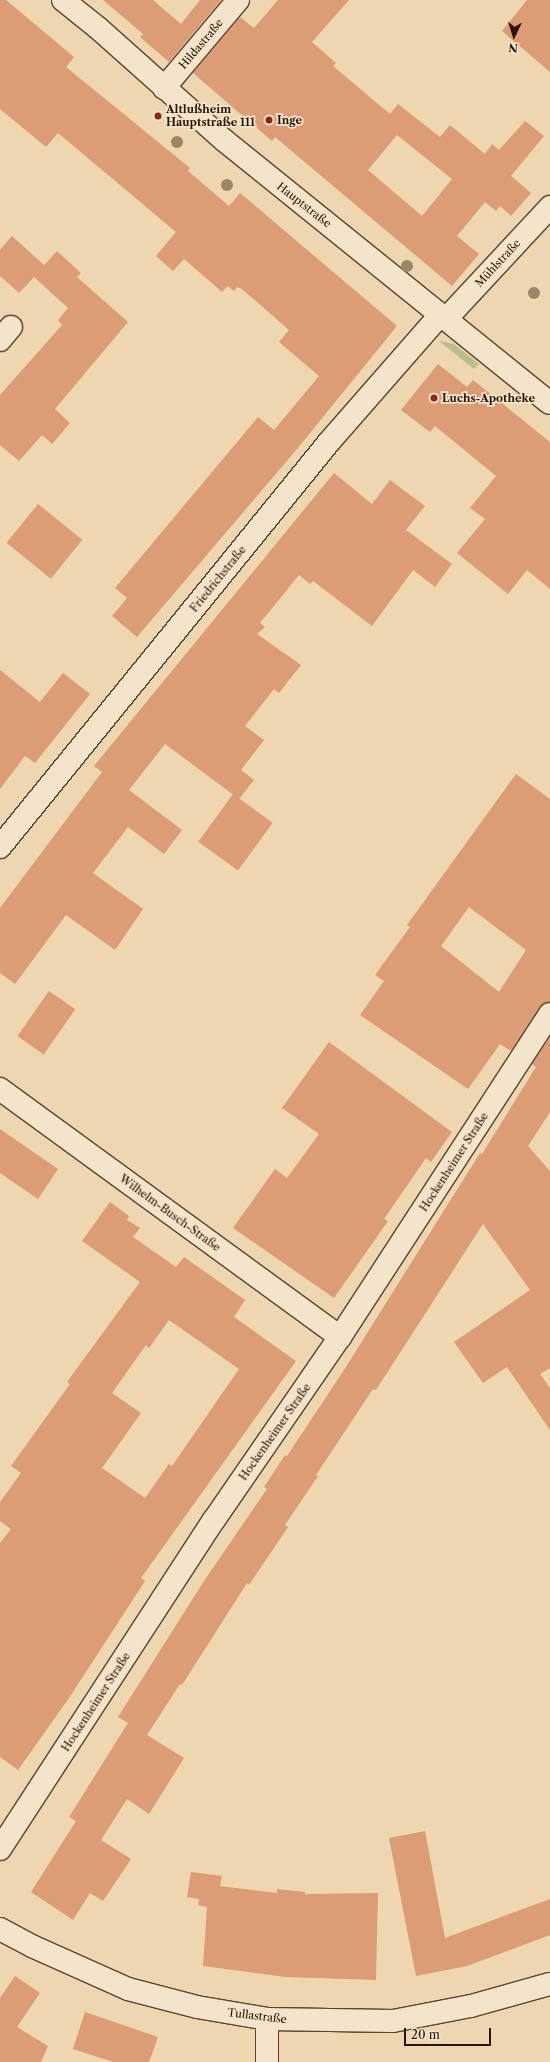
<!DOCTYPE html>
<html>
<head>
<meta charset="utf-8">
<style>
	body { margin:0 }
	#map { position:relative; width:550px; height:2062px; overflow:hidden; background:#eed6b1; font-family:"Libre Caslon Text",serif }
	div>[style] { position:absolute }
	.green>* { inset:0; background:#b8be8c }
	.building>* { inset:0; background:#db9c76; transform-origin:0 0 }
	.roads { filter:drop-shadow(1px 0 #5c432e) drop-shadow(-1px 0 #5c432e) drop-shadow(0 1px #5c432e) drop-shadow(0 -1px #5c432e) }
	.street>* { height:22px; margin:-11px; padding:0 11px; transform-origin:11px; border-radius:11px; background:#f4e4cc }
	.secondary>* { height:22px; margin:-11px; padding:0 11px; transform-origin:11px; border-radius:11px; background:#f4e4cc }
	.trees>* { width:12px; height:12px; margin:-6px; border-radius:50%; background:#9a8767 }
	.dots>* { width:11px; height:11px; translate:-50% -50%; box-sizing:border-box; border:2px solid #f4e4cc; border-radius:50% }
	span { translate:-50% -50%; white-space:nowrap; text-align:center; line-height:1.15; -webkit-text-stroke:3.5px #f4e4cc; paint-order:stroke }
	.street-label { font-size:11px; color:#2c1202 }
	.poi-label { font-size:11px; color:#2c1202; font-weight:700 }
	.left { translate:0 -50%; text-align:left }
	.north { position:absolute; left:494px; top:16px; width:40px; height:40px; -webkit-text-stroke:3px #f4e4cc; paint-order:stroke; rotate:184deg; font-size:11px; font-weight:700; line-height:16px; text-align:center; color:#2c1202 }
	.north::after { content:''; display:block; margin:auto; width:14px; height:18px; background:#2c1202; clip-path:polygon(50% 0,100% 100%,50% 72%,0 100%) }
	.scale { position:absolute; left:404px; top:2028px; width:87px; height:18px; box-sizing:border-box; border:2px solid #2c1202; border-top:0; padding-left:5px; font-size:12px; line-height:14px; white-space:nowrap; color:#2c1202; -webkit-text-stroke:3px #f4e4cc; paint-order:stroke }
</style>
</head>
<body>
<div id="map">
	<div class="green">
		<i style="clip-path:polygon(439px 341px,454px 344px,479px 364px,474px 369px)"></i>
	</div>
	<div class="building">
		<i style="clip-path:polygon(0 0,6px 0,74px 57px,66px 67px,190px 168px,188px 171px,229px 206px,240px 193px,397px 326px,297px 449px,137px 637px,112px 616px,127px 598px,115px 588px,258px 417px,274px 430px,319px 376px,279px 342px,289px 330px,242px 289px,237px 287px,234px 291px,228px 286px,222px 292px,184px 259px,173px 271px,156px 256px,176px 232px,58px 133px,46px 147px,0 109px)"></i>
		<i style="clip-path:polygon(103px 0,153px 0,181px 24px,200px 0,221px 0,169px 62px,140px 37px,143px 34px)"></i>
		<i style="clip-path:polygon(evenodd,278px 0,349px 0,312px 42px,336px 63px,333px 66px,390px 114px,398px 104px,440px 137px,450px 125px,485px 154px,492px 144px,499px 150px,525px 121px,544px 136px,511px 176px,531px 193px,511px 216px,500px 206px,496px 211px,485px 202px,457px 236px,479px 254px,452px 286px,275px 137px,272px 141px,193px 73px,240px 17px,254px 28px,278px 0,397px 135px,452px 179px,422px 216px,368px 170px,397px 135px)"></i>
		<i style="clip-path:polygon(527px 0,550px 0,550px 72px,502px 31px)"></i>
		<i style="clip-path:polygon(12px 236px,44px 265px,36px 274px,57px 251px,81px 273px,77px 277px,128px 322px,55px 409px,70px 423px,52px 444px,42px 435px,19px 461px,0 445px,0 395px,62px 325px,58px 320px,68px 308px,34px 277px,19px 293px,0 276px,0 250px)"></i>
		<i style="clip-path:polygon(438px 364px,467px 387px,473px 380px,550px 442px,550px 589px,527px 570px,508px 594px,457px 553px,485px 519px,470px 508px,496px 476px,435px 426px,430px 432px,401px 410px)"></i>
		<i style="clip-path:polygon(334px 473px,372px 504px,390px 480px,425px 506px,406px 530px,452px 564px,435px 587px,413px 570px,372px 626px,313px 581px,310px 584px,299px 575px,260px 623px,265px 627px,257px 634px,301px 665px,279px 693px,274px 689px,245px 726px,264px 740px,241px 770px,254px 780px,239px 799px,165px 744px,129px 790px,182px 830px,164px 854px,128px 827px,93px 873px,143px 909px,115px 950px,66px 915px,15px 984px,0 973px,0 908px,102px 772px,94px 766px)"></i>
		<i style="left:38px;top:504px;width:57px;height:50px;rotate:39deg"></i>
		<i style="clip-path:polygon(0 670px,40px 702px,63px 673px,90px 694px,35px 763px,25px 756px,0 789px)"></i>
		<i style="clip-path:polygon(evenodd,516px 774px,550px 799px,550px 1002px,540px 1007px,511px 1051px,500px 1044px,468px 1089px,360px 1015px,384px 981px,375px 975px,410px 927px,407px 925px,516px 774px,469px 907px,526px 950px,499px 992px,441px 946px,469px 907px)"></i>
		<i style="left:233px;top:794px;width:49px;height:59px;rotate:36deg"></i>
		<i style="left:49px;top:991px;width:32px;height:55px;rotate:35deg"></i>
		<i style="clip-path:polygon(550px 1037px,550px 1112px,528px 1146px,550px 1171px,550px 1368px,540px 1374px,550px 1388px,550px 1430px,507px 1367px,483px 1383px,454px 1342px,530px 1290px,483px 1224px,376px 1390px,373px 1389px,316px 1475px,318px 1476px,285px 1525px,288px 1527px,249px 1585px,247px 1583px,182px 1685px,180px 1684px,147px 1735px,184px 1758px,149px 1814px,127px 1799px,101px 1840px,131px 1859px,103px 1901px,90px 1893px,73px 1920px,31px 1892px,76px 1821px,69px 1817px,128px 1723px,118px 1717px,204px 1581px,267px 1489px,264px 1487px,285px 1455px,287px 1456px,344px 1370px,480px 1153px,482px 1154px,536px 1067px,532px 1064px)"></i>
		<i style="clip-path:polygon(329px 1042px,452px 1132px,431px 1162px,426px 1158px,384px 1219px,388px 1221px,334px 1298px,233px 1228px,275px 1169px,287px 1178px,319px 1134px,282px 1108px)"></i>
		<i style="clip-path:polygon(0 1129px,58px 1169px,38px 1199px,0 1173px)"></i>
		<i style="clip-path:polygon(evenodd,110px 1202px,129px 1216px,127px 1220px,140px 1228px,133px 1237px,176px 1267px,184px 1257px,245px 1300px,234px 1317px,296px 1361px,141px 1578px,145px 1581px,69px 1698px,18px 1770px,0 1757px,0 1543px,11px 1529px,0 1521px,0 1502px,21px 1473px,11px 1466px,70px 1384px,67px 1382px,140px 1282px,82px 1241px,110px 1202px,169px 1320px,239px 1369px,172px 1466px,169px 1464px,145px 1498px,102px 1468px,141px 1413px,112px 1393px,146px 1345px,149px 1348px,169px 1320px)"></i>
		<i style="clip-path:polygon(425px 1831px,445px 1938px,550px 1899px,550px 1935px,467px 1966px,416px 1976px,389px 1838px)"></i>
		<i style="clip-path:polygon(191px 1872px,222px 1876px,220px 1886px,277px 1893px,277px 1889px,305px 1892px,305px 1894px,378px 1893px,376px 1980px,285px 1977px,203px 1966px,207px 1907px,198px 1905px,199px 1899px,187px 1897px)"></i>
		<i style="clip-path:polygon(15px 1976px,40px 1993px,17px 2027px,48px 2046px,41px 2062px,0 2062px,0 1998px)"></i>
		<i style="clip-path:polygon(85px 2012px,158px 2037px,149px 2062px,113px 2062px,73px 2049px)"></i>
	</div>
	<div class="roads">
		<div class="street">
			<i style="left:164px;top:88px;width:115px;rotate:-49.9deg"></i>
			<i style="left:446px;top:319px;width:153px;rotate:-47.1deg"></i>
			<i style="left:0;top:340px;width:17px;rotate:-50deg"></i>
			<i style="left:0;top:847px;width:522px;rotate:-50.91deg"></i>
			<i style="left:329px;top:442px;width:169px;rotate:-48.8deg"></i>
			<i style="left:0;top:1089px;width:421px;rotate:36.1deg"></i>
			<i style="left:0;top:1849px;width:392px;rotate:-57deg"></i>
			<i style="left:214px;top:1520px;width:222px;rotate:-55.5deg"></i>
			<i style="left:340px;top:1337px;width:385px;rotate:-57deg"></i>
			<i style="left:0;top:1929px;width:38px;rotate:28deg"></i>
			<i style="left:34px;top:1947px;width:103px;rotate:24.1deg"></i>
			<i style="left:128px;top:1989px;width:71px;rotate:14.6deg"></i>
			<i style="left:197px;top:2007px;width:71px;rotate:9.7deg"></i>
			<i style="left:267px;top:2019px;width:126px;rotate:0.9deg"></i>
			<i style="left:393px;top:2021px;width:79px;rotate:-10.9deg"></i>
			<i style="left:471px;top:2006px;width:82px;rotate:-15.6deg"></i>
			<i style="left:267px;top:2062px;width:43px;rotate:-90deg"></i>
		</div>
		<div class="secondary">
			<i style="left:63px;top:0;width:45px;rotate:38.7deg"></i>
			<i style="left:98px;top:28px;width:170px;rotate:41.7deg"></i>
			<i style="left:225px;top:141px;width:417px;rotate:38.9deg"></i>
		</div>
	</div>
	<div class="trees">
		<i style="left:177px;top:142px"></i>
		<i style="left:227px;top:185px"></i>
		<i style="left:407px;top:266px"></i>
		<i style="left:534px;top:293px"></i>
	</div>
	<div class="dots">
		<i style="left:158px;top:116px;background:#8f2418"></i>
		<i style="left:269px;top:120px;background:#8f2418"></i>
		<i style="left:434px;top:398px;background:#8f2418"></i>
	</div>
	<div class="street-label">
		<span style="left:201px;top:44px;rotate:-50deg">Hildastraße</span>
		<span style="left:304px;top:205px;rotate:38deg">Hauptstraße</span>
		<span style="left:498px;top:263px;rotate:-47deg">Mühlstraße</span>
		<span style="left:218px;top:579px;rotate:-51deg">Friedrichstraße</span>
		<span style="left:454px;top:1162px;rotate:-57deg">Hockenheimer Straße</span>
		<span style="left:170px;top:1213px;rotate:36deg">Wilhelm-Busch-Straße</span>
		<span style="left:275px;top:1432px;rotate:-55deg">Hockenheimer Straße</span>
		<span style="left:96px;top:1702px;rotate:-57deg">Hockenheimer Straße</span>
		<span style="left:257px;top:2016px;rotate:7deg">Tullastraße</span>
	</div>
	<div class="poi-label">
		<span class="left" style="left:166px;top:116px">Altlußheim<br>Hauptstraße 111</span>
		<span class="left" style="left:277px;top:120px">Inge</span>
		<span class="left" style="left:442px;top:398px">Luchs-Apotheke</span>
	</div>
	<div class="north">N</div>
	<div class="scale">20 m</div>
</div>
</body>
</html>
